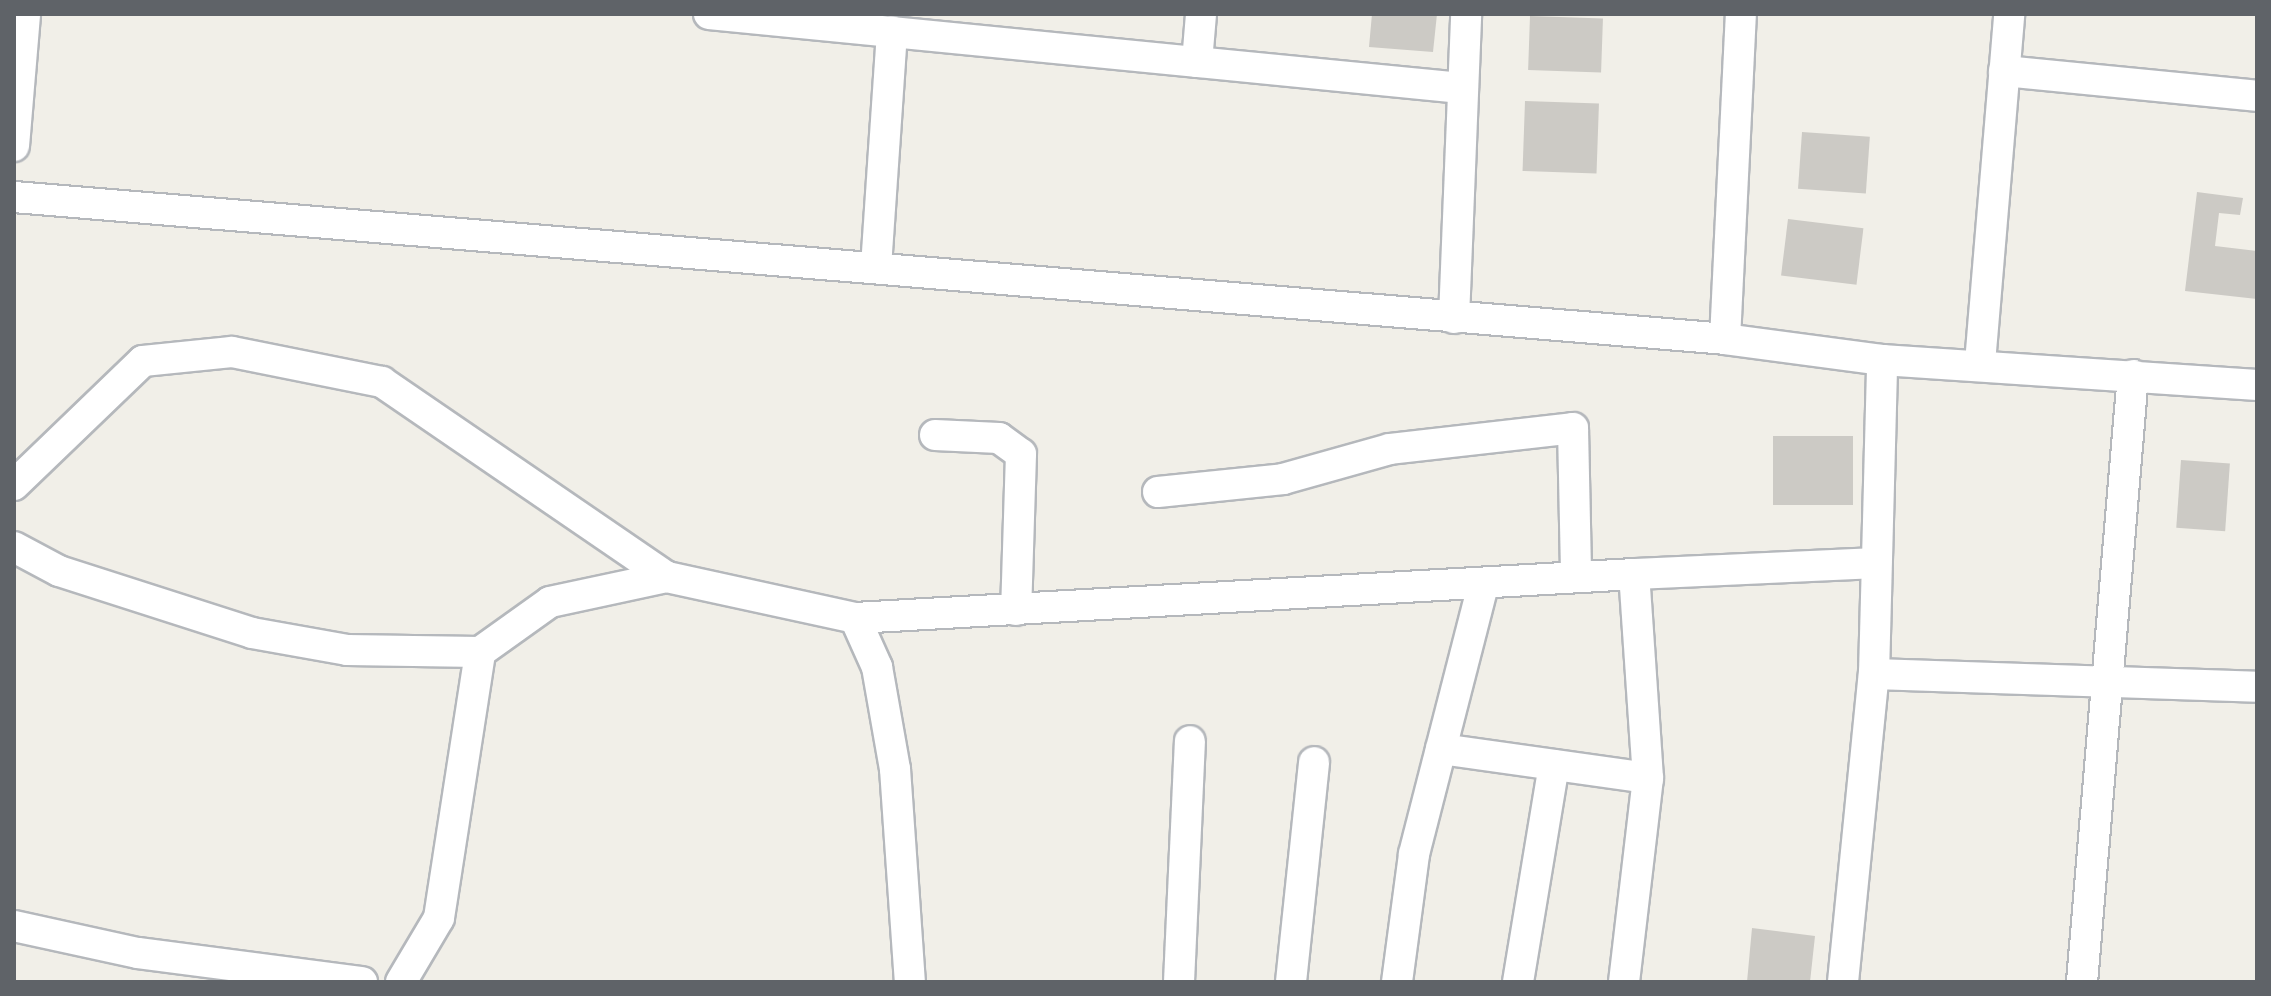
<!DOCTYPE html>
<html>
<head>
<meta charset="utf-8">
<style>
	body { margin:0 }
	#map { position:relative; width:2271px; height:996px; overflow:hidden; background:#f1efe8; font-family:"DM Sans",sans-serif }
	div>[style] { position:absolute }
	.building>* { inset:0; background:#cccac5; transform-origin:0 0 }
	.roads { filter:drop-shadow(2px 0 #b5b8bc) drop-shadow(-2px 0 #b5b8bc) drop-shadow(0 2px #b5b8bc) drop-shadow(0 -2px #b5b8bc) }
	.street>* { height:30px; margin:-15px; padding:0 15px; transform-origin:15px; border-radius:15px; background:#fff }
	span { translate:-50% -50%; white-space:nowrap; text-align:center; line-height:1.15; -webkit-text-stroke:6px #fff; paint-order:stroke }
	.frame { position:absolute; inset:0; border:16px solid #5f6368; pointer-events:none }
</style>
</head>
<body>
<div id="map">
	<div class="building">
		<i style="clip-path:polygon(1372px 14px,1437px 14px,1433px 52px,1369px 47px)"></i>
		<i style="left:1530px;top:16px;width:73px;height:54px;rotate:2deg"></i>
		<i style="left:1525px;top:101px;width:74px;height:70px;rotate:2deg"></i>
		<i style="left:1802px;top:132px;width:68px;height:57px;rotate:4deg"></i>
		<i style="clip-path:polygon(2197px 192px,2243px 198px,2240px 215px,2219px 213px,2215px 246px,2257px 251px,2257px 299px,2185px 291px)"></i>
		<i style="left:1788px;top:219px;width:76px;height:57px;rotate:7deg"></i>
		<i style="left:1773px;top:436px;width:80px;height:69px"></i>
		<i style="left:2181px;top:460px;width:49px;height:68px;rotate:4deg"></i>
		<i style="clip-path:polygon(1752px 928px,1815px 936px,1810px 982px,1747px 982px)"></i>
	</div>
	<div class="roads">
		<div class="street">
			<i style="left:709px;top:14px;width:756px;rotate:5.62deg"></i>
			<i style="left:1197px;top:62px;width:48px;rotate:-85.2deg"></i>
			<i style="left:2004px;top:71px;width:254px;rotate:5.6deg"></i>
			<i style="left:14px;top:146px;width:132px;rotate:-85.2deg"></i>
			<i style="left:14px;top:197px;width:1717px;rotate:4.74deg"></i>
			<i style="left:1725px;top:339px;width:158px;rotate:7.6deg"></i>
			<i style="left:1882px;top:360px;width:376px;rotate:3.8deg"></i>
			<i style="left:876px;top:267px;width:236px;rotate:-86.1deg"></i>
			<i style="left:1454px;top:318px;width:304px;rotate:-87.7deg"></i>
			<i style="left:1725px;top:339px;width:325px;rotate:-87.2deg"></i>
			<i style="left:1980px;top:363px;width:350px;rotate:-85.2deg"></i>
			<i style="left:935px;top:435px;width:64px;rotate:2.7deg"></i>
			<i style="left:999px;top:438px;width:27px;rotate:36deg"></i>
			<i style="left:1021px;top:454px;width:156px;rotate:91.8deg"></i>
			<i style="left:14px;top:485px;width:179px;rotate:-43.9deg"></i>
			<i style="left:143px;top:361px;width:89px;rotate:-5.8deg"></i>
			<i style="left:232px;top:352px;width:153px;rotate:11.3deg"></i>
			<i style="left:382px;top:382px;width:345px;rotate:34.4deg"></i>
			<i style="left:667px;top:577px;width:192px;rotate:12.3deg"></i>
			<i style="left:855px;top:618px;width:54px;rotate:65.8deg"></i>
			<i style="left:877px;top:667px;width:104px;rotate:80deg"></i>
			<i style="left:895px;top:769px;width:214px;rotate:86deg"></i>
			<i style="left:1158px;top:492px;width:126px;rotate:-5.9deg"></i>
			<i style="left:1283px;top:479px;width:111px;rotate:-15.7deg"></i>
			<i style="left:1390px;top:449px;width:184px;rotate:-6.5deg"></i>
			<i style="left:1573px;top:428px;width:148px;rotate:88.8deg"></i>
			<i style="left:14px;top:547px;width:51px;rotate:28.1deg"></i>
			<i style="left:59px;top:571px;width:203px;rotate:17.8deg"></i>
			<i style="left:252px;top:633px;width:97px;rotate:10.1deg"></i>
			<i style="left:347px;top:650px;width:133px;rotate:0.9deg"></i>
			<i style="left:855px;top:618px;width:780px;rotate:-3.23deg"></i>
			<i style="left:1874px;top:674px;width:383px;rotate:1.9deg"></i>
			<i style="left:1441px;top:749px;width:209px;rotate:8deg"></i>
			<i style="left:14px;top:926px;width:127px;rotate:12.3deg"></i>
			<i style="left:138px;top:953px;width:226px;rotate:7.4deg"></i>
			<i style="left:401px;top:982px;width:74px;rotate:-59.3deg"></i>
			<i style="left:439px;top:918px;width:269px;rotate:-81.2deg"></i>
			<i style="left:480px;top:652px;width:86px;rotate:-35.5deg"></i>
			<i style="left:550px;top:602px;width:120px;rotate:-12.1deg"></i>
			<i style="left:1179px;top:982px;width:241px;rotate:-87.4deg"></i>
			<i style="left:1291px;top:982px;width:221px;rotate:-84deg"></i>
			<i style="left:1397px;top:982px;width:129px;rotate:-82.4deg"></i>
			<i style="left:1414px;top:854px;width:278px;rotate:-75.6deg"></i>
			<i style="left:1518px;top:982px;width:220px;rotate:-80.6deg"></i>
			<i style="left:1624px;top:982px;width:205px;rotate:-83.3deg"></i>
			<i style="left:1648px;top:778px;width:204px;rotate:-93.9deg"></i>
			<i style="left:1634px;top:574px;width:239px;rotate:-2.6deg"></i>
			<i style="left:1843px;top:982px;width:310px;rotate:-84.3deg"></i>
			<i style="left:1874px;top:674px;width:314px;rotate:-88.5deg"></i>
			<i style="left:2082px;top:982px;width:609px;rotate:-85.2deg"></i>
		</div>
	</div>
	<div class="frame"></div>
</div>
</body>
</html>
